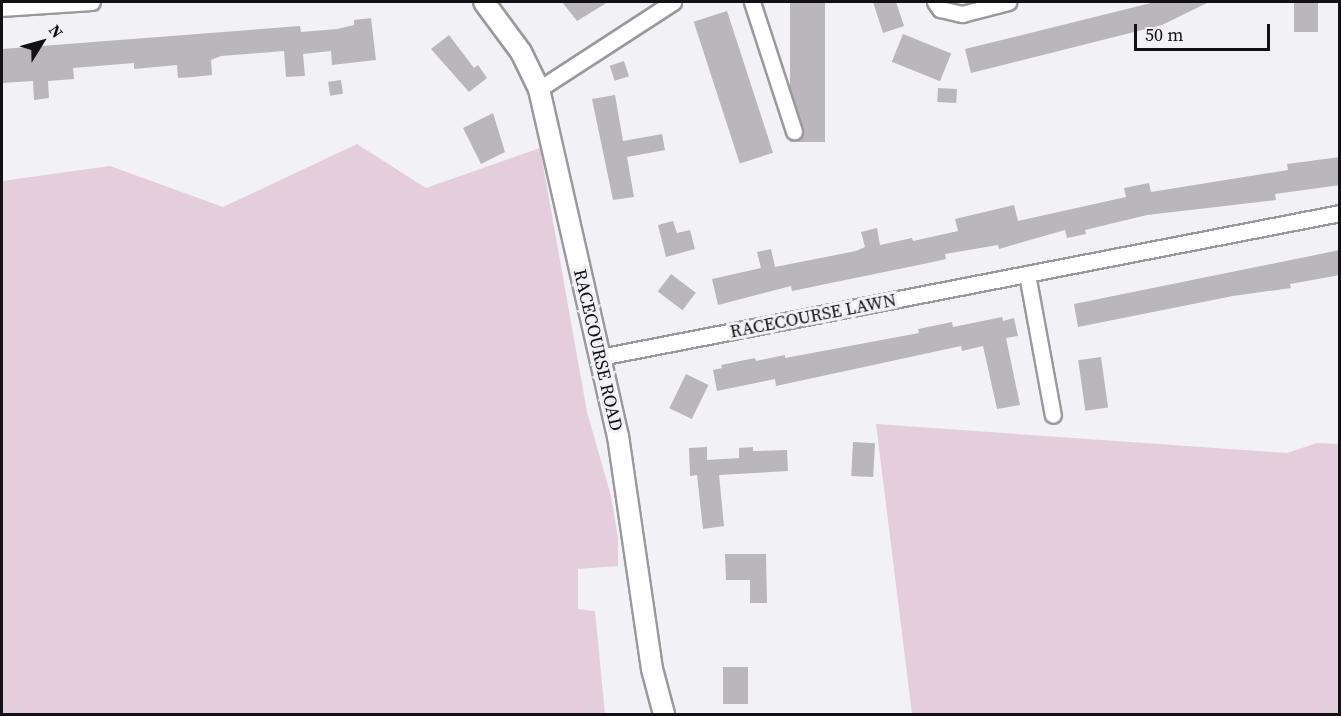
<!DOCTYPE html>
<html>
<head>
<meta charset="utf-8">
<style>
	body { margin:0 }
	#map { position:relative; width:1341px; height:716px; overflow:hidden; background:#f1f1f6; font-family:"Source Serif 4",serif }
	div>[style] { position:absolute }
	.green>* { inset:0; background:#e5cedb }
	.building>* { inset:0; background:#bab7bb; transform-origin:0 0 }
	.roads { filter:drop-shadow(2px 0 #99999e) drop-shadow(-2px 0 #99999e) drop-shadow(0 2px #99999e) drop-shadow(0 -2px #99999e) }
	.minor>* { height:15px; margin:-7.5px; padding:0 7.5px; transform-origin:7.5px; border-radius:7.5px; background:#fff }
	.tertiary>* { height:20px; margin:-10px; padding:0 10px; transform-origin:10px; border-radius:10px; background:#fff }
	span { translate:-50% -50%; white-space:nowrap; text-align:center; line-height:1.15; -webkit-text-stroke:6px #f1f1f6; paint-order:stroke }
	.street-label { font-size:18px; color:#121214 }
	.frame { position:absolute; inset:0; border:3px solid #121214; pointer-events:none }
	.north { position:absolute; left:12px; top:12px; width:60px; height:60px; -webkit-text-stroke:4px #f1f1f6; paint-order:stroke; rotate:53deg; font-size:16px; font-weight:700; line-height:24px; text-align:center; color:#121214 }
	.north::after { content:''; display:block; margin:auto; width:21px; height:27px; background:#121214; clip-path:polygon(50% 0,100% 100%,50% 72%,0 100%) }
	.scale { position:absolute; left:1134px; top:24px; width:136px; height:27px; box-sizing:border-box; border:3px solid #121214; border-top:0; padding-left:8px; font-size:18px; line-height:21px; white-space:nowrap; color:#121214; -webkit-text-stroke:4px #f1f1f6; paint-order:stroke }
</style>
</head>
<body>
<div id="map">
	<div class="green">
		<i style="clip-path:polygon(357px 144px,426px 188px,540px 148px,587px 412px,611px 496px,618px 538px,618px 566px,578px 569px,578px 609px,595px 611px,605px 714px,2px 714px,2px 181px,110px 166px,223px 207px)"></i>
		<i style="clip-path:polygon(876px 424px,1287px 453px,1317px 443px,1339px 444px,1339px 714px,912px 714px)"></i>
	</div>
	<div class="building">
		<i style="clip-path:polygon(562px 2px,608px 2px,577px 21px)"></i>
		<i style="left:790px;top:2px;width:35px;height:140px"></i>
		<i style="clip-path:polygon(873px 2px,896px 2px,904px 26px,883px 33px)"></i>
		<i style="clip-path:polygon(1155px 2px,1209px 2px,1162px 25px,971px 73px,965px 49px)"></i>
		<i style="left:1294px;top:2px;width:24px;height:30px"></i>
		<i style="left:727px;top:11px;width:149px;height:35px;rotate:72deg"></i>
		<i style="clip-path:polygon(371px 18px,376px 60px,332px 65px,331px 51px,303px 54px,305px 76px,286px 77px,284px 51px,221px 56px,211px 60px,212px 75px,193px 77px,178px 78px,177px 65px,134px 69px,134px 63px,73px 68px,74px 79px,48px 81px,49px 98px,34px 100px,33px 81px,2px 83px,2px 49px,300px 26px,301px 32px,337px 29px,354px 25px,354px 20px)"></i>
		<i style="left:903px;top:34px;width:52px;height:30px;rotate:22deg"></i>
		<i style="clip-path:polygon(449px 35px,474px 68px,478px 65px,487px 78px,469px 92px,431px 49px)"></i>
		<i style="left:624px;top:61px;width:16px;height:15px;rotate:72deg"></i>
		<i style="left:341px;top:80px;width:14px;height:13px;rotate:82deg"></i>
		<i style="left:938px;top:88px;width:19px;height:14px;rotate:3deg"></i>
		<i style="clip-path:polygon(615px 95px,623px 141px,662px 134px,665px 150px,627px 157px,634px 197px,613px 200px,592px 99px)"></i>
		<i style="clip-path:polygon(493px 113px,505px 152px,481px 164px,463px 128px)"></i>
		<i style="clip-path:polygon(1340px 157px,1340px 185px,1275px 194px,1276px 200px,1147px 215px,1085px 230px,1086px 234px,1067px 238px,1065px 230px,999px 249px,998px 245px,945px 254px,946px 259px,928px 263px,792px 291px,791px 286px,718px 305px,712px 279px,761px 268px,757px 252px,771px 249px,775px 267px,856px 251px,865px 247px,861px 232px,877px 228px,880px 245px,912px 238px,913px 241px,958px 231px,955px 219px,1014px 205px,1018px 221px,1126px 197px,1124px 188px,1149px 183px,1151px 192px,1288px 170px,1287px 164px)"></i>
		<i style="clip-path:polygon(673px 221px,677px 233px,690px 230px,695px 249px,666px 257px,658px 225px)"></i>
		<i style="clip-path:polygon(1340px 250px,1340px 275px,1290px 284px,1291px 288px,1233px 296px,1078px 327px,1074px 304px)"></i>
		<i style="left:671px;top:274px;width:31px;height:22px;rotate:37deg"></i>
		<i style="clip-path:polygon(1002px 317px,1003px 321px,1014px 318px,1018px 336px,1006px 338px,1020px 405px,997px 409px,983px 346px,962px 351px,961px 346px,776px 386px,775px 379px,717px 391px,713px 370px,722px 368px,721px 365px,755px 358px,756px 361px,785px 355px,785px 358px,919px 333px,918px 329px,952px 322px,953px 327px)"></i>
		<i style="left:1101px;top:357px;width:51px;height:23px;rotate:82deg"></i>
		<i style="left:686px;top:374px;width:25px;height:38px;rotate:26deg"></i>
		<i style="left:853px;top:442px;width:22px;height:34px;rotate:3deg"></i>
		<i style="clip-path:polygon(707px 447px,707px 460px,739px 458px,739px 448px,753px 447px,753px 451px,787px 450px,788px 471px,719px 475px,724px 526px,703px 529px,697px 475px,690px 476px,689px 448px)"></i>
		<i style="clip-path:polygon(725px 554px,766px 554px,767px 603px,750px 603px,750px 580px,726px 580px)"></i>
		<i style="left:723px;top:667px;width:25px;height:37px"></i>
	</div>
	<div class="roads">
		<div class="minor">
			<i style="left:752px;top:2px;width:136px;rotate:72deg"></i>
			<i style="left:935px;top:2px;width:9px;rotate:54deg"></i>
			<i style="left:940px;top:9px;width:23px;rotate:13deg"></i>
			<i style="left:962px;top:14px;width:48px;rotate:-14.6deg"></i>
			<i style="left:2px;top:8px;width:90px;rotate:-3.8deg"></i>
			<i style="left:539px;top:89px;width:160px;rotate:-33deg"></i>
			<i style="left:1027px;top:274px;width:143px;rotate:79.6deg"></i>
			<i style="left:600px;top:357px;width:754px;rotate:-11.01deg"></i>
		</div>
		<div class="tertiary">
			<i style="left:484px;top:2px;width:62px;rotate:53.5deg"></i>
			<i style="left:521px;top:52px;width:41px;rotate:64.1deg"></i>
			<i style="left:539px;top:89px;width:356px;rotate:77.2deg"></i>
			<i style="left:618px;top:436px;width:235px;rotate:81.7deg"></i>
			<i style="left:652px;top:669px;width:47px;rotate:75.1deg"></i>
		</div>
	</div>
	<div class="street-label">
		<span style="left:813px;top:316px;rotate:-11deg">RACECOURSE LAWN</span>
		<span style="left:598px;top:350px;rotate:77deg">RACECOURSE ROAD</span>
	</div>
	<div class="frame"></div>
	<div class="north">N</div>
	<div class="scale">50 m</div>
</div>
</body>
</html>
